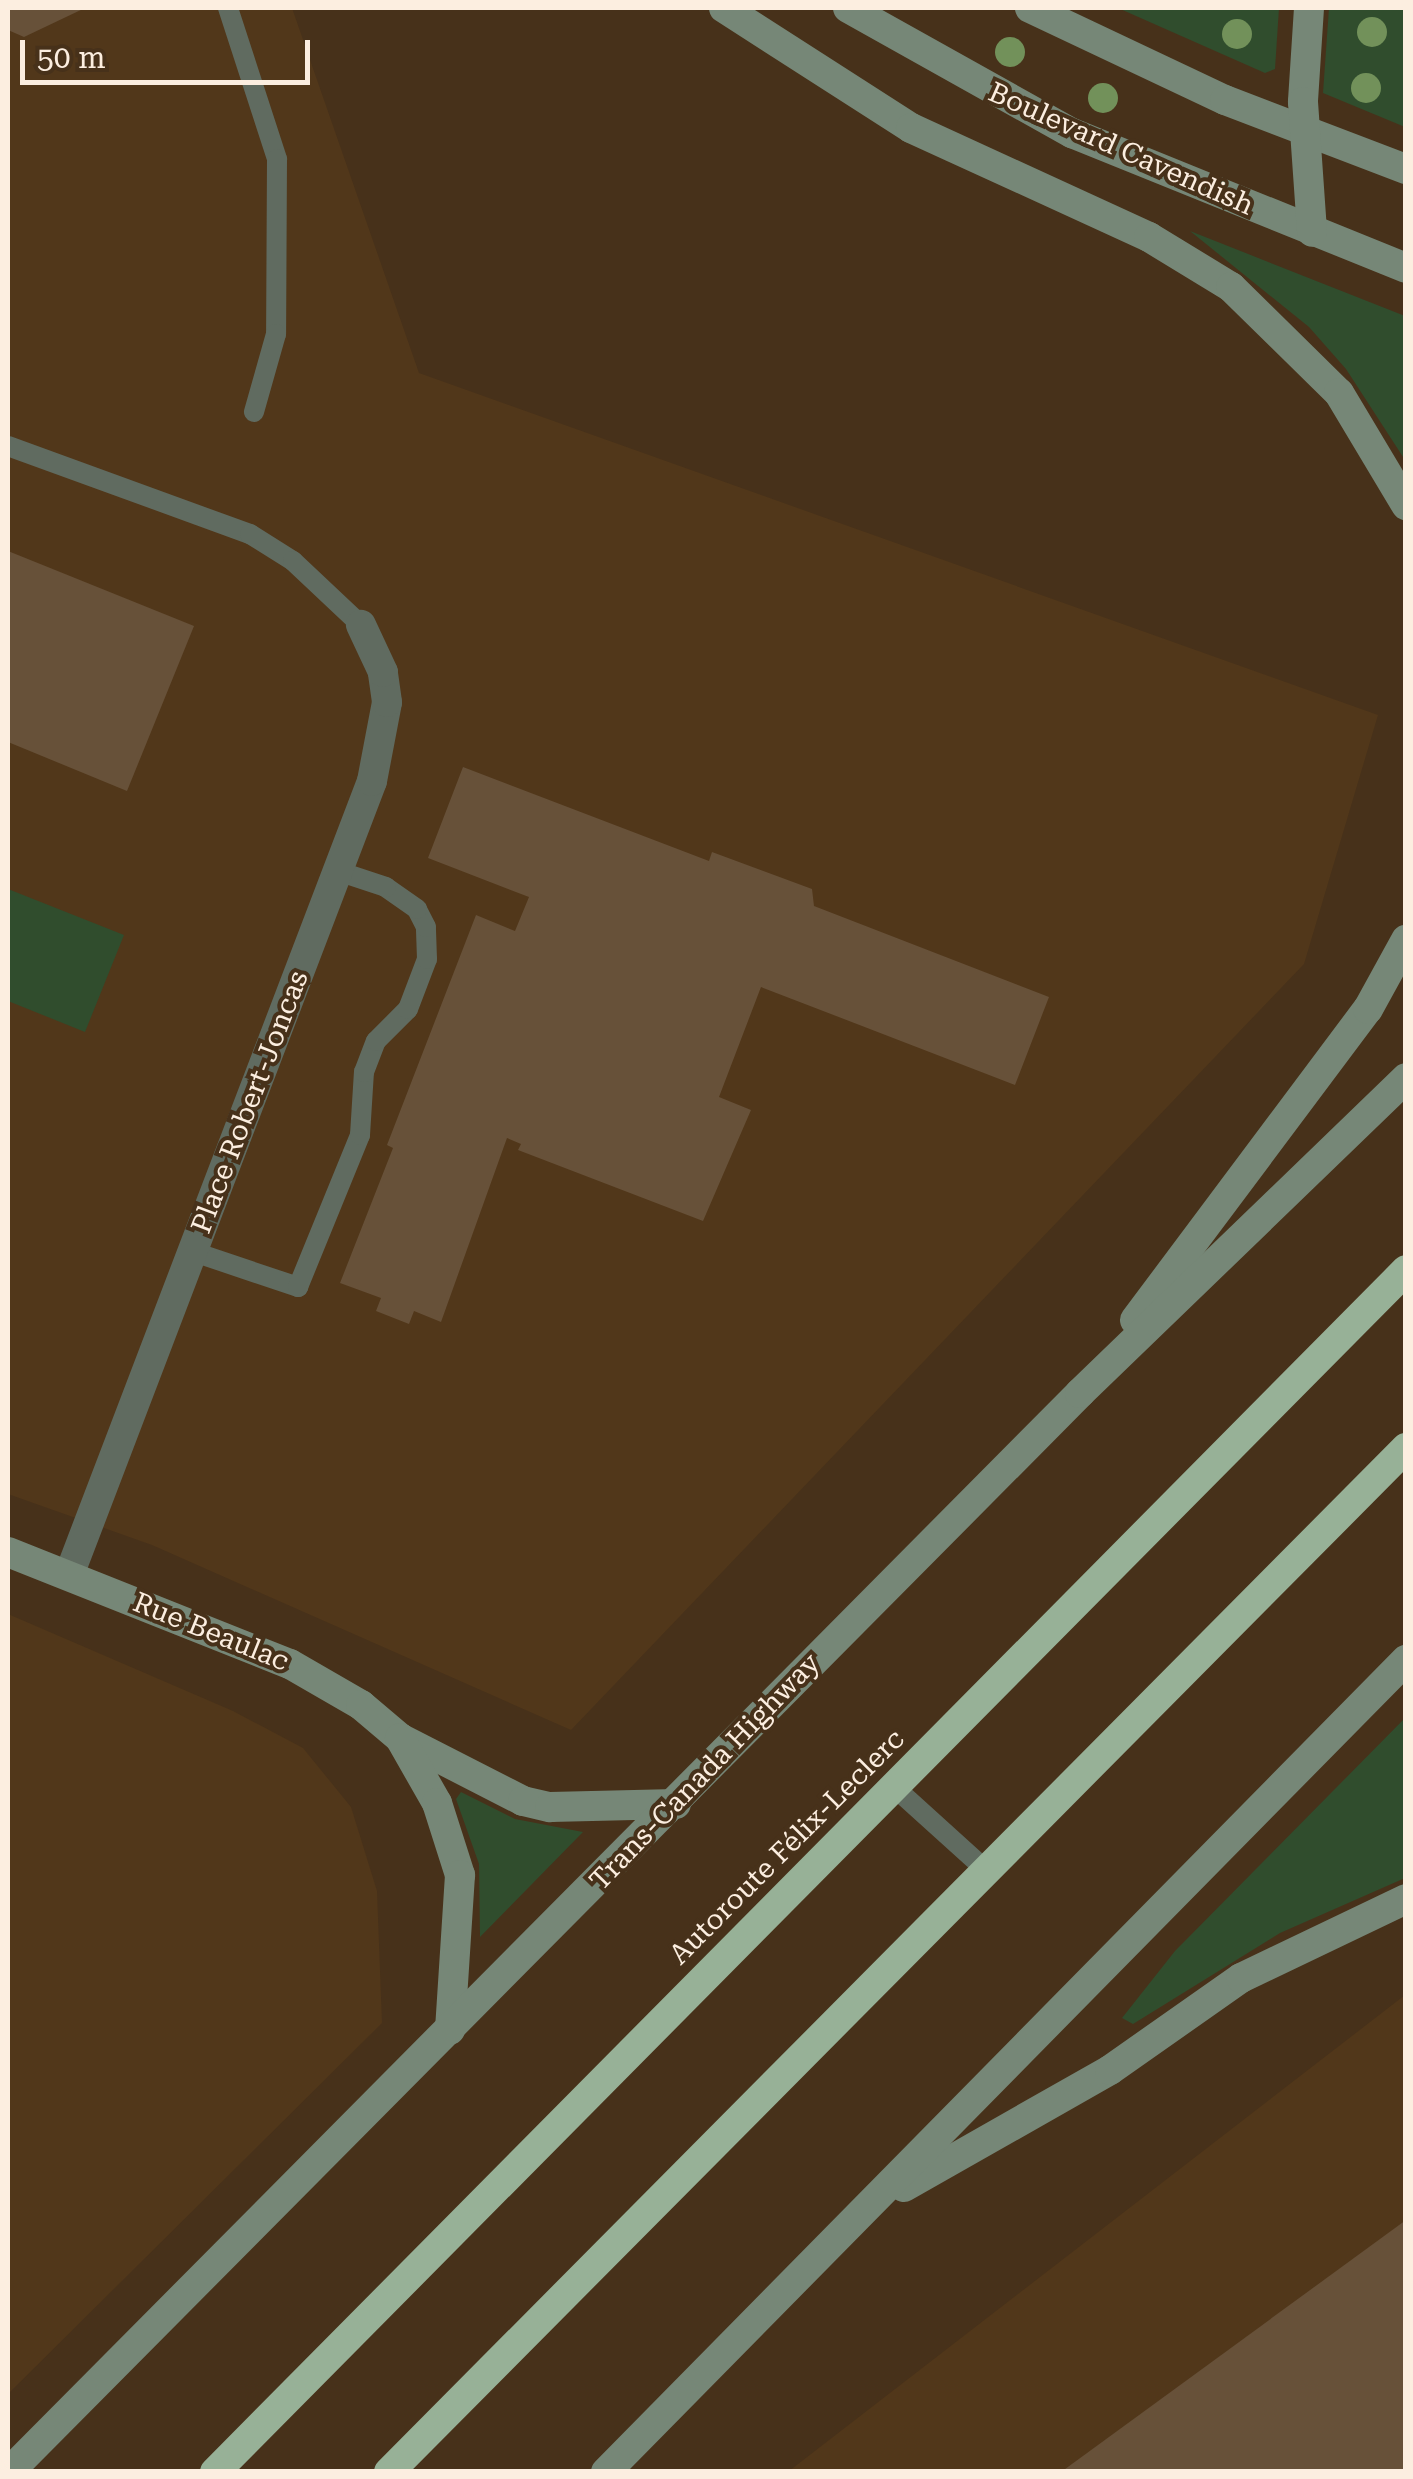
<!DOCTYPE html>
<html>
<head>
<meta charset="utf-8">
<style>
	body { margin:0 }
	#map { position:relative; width:1413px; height:2479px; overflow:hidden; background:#47311a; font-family:"Roboto Serif",serif }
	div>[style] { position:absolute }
	.built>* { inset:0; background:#51371a }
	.green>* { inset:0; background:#304d2d }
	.building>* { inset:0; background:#675139 }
	.lane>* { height:20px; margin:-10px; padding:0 10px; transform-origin:10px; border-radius:10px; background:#606b60 }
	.street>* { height:30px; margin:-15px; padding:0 15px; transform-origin:15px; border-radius:15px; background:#606b60 }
	.secondary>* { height:30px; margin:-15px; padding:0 15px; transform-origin:15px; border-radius:15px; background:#768777 }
	.highway>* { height:30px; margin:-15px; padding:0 15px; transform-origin:15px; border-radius:15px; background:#97b197 }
	.trees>* { width:30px; height:30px; margin:-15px; border-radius:50%; background:#72915a }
	span { translate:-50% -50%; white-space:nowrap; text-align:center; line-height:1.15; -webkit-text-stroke:8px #47311a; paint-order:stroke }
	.street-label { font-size:28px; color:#fceee0 }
	.frame { position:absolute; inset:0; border:10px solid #fceee0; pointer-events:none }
	.scale { position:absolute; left:20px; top:40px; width:290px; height:45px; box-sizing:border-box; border:5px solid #fceee0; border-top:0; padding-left:12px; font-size:30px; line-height:35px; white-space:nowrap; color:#fceee0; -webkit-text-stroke:8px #47311a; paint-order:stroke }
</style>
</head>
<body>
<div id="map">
	<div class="built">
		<i style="clip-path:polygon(8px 8px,292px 8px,419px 373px,1378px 715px,1304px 964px,571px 1730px,152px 1545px,8px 1494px)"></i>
		<i style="clip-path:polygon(8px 1614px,233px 1711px,303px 1748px,351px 1807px,377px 1891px,382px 2023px,8px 2394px)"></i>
		<i style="clip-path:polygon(1405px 1995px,1405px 2471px,789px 2471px)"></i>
	</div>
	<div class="green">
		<i style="clip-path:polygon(1118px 8px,1279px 8px,1275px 69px,1265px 73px)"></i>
		<i style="clip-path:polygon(1329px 8px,1405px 8px,1405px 127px,1323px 93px)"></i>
		<i style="clip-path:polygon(1190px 231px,1405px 316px,1405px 460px,1346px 369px,1309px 327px)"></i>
		<i style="clip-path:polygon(8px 889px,124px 935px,85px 1032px,8px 1001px)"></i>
		<i style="clip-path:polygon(1405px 1718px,1405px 1878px,1280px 1933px,1133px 2024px,1122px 2018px,1175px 1951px)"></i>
		<i style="clip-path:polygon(461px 1792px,515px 1819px,583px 1832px,480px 1937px,479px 1864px,456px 1799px)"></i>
	</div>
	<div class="building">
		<i style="clip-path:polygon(8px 8px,85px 8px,24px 37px,8px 30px)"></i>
		<i style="clip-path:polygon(8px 551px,194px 626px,127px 791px,8px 742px)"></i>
		<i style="clip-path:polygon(463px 767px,709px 861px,712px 852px,812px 889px,814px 906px,1049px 997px,1015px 1085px,761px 987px,719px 1097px,751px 1110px,703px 1221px,518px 1150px,521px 1144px,507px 1138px,441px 1322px,414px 1311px,409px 1324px,376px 1311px,381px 1298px,340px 1283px,393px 1148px,387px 1145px,476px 915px,515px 931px,529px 897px,428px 858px)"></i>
		<i style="clip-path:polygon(1406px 2220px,1406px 2472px,1061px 2472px)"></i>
	</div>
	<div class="lane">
		<i style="left:228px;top:8px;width:159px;rotate:72deg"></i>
		<i style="left:277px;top:159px;width:175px;rotate:90.3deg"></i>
		<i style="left:276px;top:334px;width:81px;rotate:105.8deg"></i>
		<i style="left:8px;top:446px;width:258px;rotate:20deg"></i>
		<i style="left:250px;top:534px;width:51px;rotate:32.1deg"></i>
		<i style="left:293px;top:561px;width:93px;rotate:43.3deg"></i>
		<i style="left:194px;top:1252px;width:110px;rotate:18.6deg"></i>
		<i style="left:298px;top:1287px;width:164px;rotate:-67.8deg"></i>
		<i style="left:360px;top:1135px;width:63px;rotate:-86.4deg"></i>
		<i style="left:364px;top:1072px;width:33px;rotate:-69deg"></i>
		<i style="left:376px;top:1041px;width:45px;rotate:-45deg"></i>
		<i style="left:408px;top:1009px;width:53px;rotate:-69.2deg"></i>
		<i style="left:427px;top:959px;width:32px;rotate:-92deg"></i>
		<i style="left:426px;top:927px;width:20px;rotate:-117deg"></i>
		<i style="left:417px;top:909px;width:38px;rotate:-145deg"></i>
		<i style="left:386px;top:887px;width:51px;rotate:-161.6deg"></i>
		<i style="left:893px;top:1786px;width:125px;rotate:42.1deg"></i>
	</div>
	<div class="street">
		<i style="left:69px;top:1575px;width:850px;rotate:-69.11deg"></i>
		<i style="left:372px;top:781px;width:80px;rotate:-79.2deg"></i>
		<i style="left:387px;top:702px;width:30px;rotate:-98deg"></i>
		<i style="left:383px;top:672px;width:52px;rotate:-115.1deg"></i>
	</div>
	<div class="secondary">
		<i style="left:724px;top:8px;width:222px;rotate:32.7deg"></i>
		<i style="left:911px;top:128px;width:262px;rotate:24.6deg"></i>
		<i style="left:1149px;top:237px;width:96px;rotate:31.4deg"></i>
		<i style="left:1231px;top:287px;width:151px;rotate:44.5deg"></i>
		<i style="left:1339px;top:393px;width:131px;rotate:59.1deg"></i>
		<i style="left:848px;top:8px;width:257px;rotate:29.2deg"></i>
		<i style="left:1072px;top:133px;width:360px;rotate:22deg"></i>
		<i style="left:1030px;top:8px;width:216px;rotate:25.3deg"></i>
		<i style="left:1225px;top:100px;width:194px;rotate:20.9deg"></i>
		<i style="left:1309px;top:8px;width:94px;rotate:93.7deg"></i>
		<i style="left:1303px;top:102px;width:130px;rotate:86deg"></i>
		<i style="left:1135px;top:1320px;width:389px;rotate:-53.2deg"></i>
		<i style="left:1368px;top:1009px;width:79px;rotate:-61.2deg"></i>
		<i style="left:8px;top:1552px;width:303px;rotate:21.7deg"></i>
		<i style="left:290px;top:1664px;width:82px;rotate:30deg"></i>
		<i style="left:361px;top:1705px;width:51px;rotate:40.2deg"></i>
		<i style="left:400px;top:1738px;width:138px;rotate:27.1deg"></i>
		<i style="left:523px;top:1801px;width:28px;rotate:13deg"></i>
		<i style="left:550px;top:1807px;width:126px;rotate:-1.4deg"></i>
		<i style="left:400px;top:1738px;width:75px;rotate:60.4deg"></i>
		<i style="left:437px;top:1803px;width:76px;rotate:72.3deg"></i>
		<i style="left:460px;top:1875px;width:155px;rotate:93.7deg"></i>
		<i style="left:904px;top:2187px;width:237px;rotate:-29.6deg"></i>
		<i style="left:1110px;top:2070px;width:160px;rotate:-35.1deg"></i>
		<i style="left:1241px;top:1978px;width:183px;rotate:-25.6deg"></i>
		<i style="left:9px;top:2472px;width:1520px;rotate:-45.21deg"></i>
		<i style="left:1080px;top:1393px;width:453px;rotate:-44deg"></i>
		<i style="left:606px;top:2472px;width:1140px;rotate:-45.43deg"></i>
	</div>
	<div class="highway">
		<i style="left:215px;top:2472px;width:1692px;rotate:-45.26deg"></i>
		<i style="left:389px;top:2472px;width:1443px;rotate:-45.2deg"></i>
	</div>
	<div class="trees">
		<i style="left:1372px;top:32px"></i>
		<i style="left:1237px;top:34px"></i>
		<i style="left:1010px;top:52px"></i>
		<i style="left:1366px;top:88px"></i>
		<i style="left:1103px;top:98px"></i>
	</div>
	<div class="street-label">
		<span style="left:1121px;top:149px;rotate:24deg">Boulevard Cavendish</span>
		<span style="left:250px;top:1102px;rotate:-69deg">Place Robert-Joncas</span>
		<span style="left:211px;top:1632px;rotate:22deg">Rue Beaulac</span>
		<span style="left:705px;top:1772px;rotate:-46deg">Trans-Canada Highway</span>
		<span style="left:787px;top:1847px;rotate:-45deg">Autoroute Félix-Leclerc</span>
	</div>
	<div class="frame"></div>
	<div class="scale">50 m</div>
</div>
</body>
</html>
